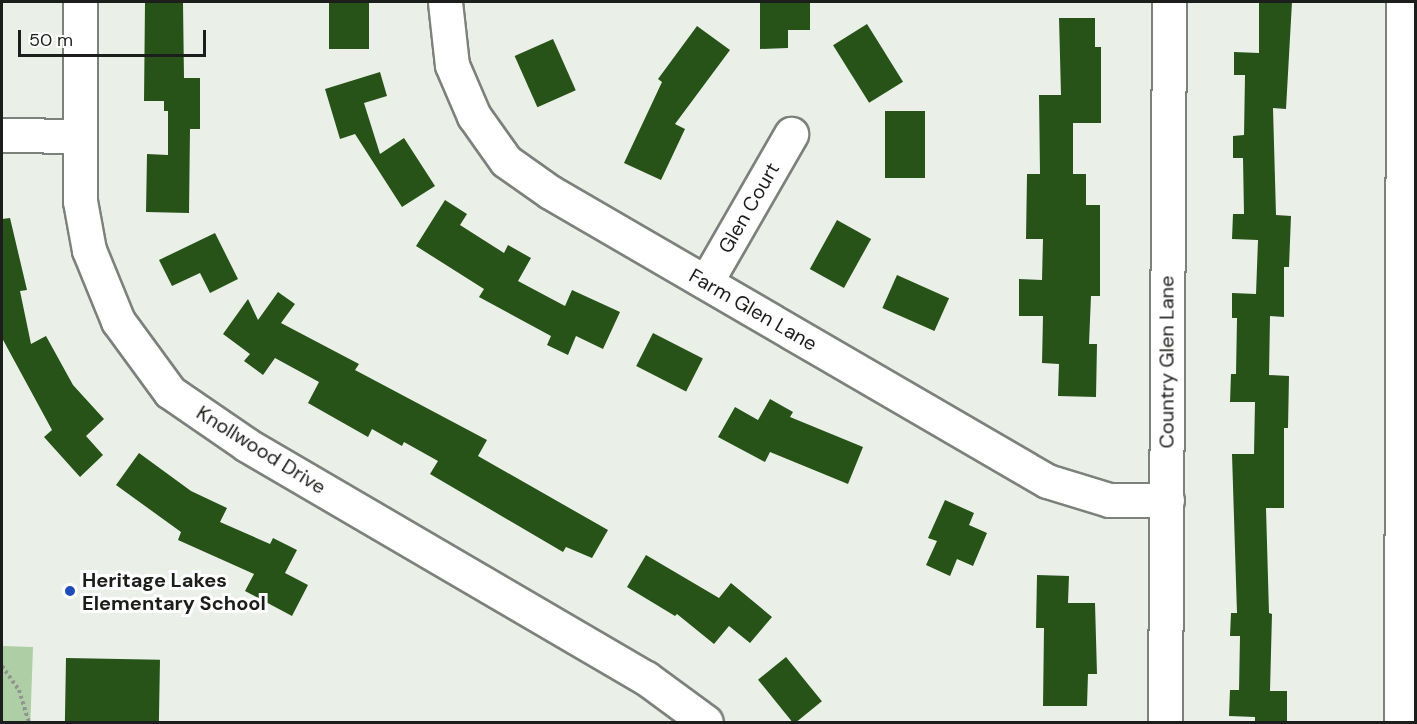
<!DOCTYPE html>
<html>
<head>
<meta charset="utf-8">
<style>
	body { margin:0 }
	#map { position:relative; width:1417px; height:724px; overflow:hidden; background:#eaf0e8; font-family:"DM Sans",sans-serif }
	div>[style] { position:absolute }
	.green>* { inset:0; background:#aecea5; transform-origin:0 0 }
	.building>* { inset:0; background:#275318; transform-origin:0 0 }
	.path>* { height:4px; margin-top:-2px; transform-origin:0; background:repeating-linear-gradient(90deg,#91958f 0 3px,transparent 0 6px) }
	.roads { filter:drop-shadow(2px 0 #7c827b) drop-shadow(-2px 0 #7c827b) drop-shadow(0 2px #7c827b) drop-shadow(0 -2px #7c827b) }
	.minor>* { height:33px; margin:-16.5px; padding:0 16.5px; transform-origin:16.5px; border-radius:16.5px; background:#fff }
	.major>* { height:33px; margin:-16.5px; padding:0 16.5px; transform-origin:16.5px; border-radius:16.5px; background:#fff }
	.dots>* { width:16px; height:16px; translate:-50% -50%; box-sizing:border-box; border:3px solid #fff; border-radius:50% }
	span { translate:-50% -50%; white-space:nowrap; text-align:center; line-height:1.15; -webkit-text-stroke:6px #fff; paint-order:stroke }
	.street-label { font-size:20px; color:#1c1e1b }
	.poi-label { font-size:20px; color:#1c1e1b; font-weight:700 }
	.left { translate:0 -50%; text-align:left }
	.frame { position:absolute; inset:0; border:3px solid #1c1e1b; pointer-events:none }
	.scale { position:absolute; left:18px; top:30px; width:188px; height:27px; box-sizing:border-box; border:3px solid #1c1e1b; border-top:0; padding-left:8px; font-size:18px; line-height:21px; white-space:nowrap; color:#1c1e1b; -webkit-text-stroke:4px #fff; paint-order:stroke }
</style>
</head>
<body>
<div id="map">
	<div class="green">
		<i style="left:33px;top:647px;width:75px;height:31px;rotate:92deg"></i>
	</div>
	<div class="building">
		<i style="clip-path:polygon(145px 2px,183px 2px,184px 78px,200px 78px,200px 129px,190px 129px,189px 213px,146px 212px,147px 154px,168px 155px,168px 111px,164px 111px,164px 101px,144px 101px)"></i>
		<i style="left:329px;top:2px;width:40px;height:47px"></i>
		<i style="clip-path:polygon(760px 2px,810px 2px,810px 30px,788px 30px,788px 48px,760px 49px)"></i>
		<i style="clip-path:polygon(1259px 2px,1292px 2px,1286px 109px,1273px 108px,1276px 215px,1291px 216px,1289px 267px,1284px 267px,1284px 317px,1270px 316px,1269px 375px,1289px 376px,1288px 428px,1284px 428px,1284px 508px,1266px 508px,1269px 613px,1272px 614px,1270px 691px,1287px 691px,1287px 723px,1255px 723px,1255px 717px,1229px 716px,1230px 690px,1239px 690px,1240px 636px,1230px 636px,1231px 613px,1237px 613px,1232px 454px,1254px 454px,1255px 402px,1230px 402px,1231px 374px,1236px 374px,1237px 318px,1232px 318px,1232px 293px,1256px 294px,1258px 240px,1232px 239px,1233px 214px,1244px 214px,1243px 158px,1233px 158px,1233px 136px,1244px 135px,1245px 75px,1234px 75px,1234px 52px,1259px 53px)"></i>
		<i style="clip-path:polygon(1059px 18px,1095px 18px,1095px 47px,1101px 47px,1101px 123px,1073px 123px,1073px 174px,1086px 174px,1086px 205px,1100px 205px,1100px 296px,1091px 296px,1089px 344px,1097px 344px,1096px 397px,1058px 396px,1059px 364px,1042px 363px,1043px 316px,1019px 316px,1019px 279px,1042px 280px,1043px 239px,1026px 239px,1027px 174px,1040px 174px,1039px 95px,1061px 95px)"></i>
		<i style="left:867px;top:24px;width:68px;height:40px;rotate:58deg"></i>
		<i style="clip-path:polygon(697px 26px,730px 50px,675px 124px,685px 129px,661px 180px,624px 163px,662px 82px,658px 79px)"></i>
		<i style="left:553px;top:39px;width:56px;height:42px;rotate:66deg"></i>
		<i style="clip-path:polygon(380px 72px,387px 96px,364px 103px,380px 154px,404px 138px,435px 186px,402px 207px,355px 134px,340px 139px,325px 89px)"></i>
		<i style="left:885px;top:111px;width:40px;height:67px"></i>
		<i style="clip-path:polygon(445px 200px,467px 214px,460px 225px,504px 253px,508px 245px,531px 258px,518px 281px,565px 306px,572px 290px,620px 312px,603px 349px,576px 336px,568px 355px,547px 345px,551px 336px,479px 297px,484px 289px,416px 246px)"></i>
		<i style="clip-path:polygon(10px 218px,27px 290px,20px 291px,31px 344px,46px 336px,73px 385px,104px 419px,86px 436px,103px 455px,80px 477px,44px 437px,52px 430px,2px 338px,2px 219px)"></i>
		<i style="left:837px;top:220px;width:39px;height:56px;rotate:29deg"></i>
		<i style="clip-path:polygon(215px 233px,238px 279px,210px 293px,200px 273px,172px 286px,159px 260px)"></i>
		<i style="left:897px;top:275px;width:57px;height:36px;rotate:24deg"></i>
		<i style="clip-path:polygon(278px 292px,295px 304px,281px 323px,359px 364px,355px 370px,487px 440px,478px 456px,608px 530px,592px 558px,566px 547px,563px 552px,430px 474px,438px 461px,404px 442px,402px 446px,372px 429px,368px 437px,308px 403px,319px 382px,275px 358px,263px 375px,244px 361px,250px 354px,223px 334px,248px 299px,258px 320px)"></i>
		<i style="left:653px;top:333px;width:56px;height:37px;rotate:27deg"></i>
		<i style="clip-path:polygon(770px 399px,793px 412px,790px 417px,863px 447px,848px 484px,770px 452px,765px 462px,718px 437px,735px 407px,758px 420px)"></i>
		<i style="clip-path:polygon(139px 453px,191px 491px,227px 508px,220px 522px,270px 544px,273px 538px,297px 550px,285px 573px,308px 585px,292px 616px,245px 591px,254px 574px,178px 540px,181px 532px,116px 485px)"></i>
		<i style="clip-path:polygon(945px 500px,974px 513px,969px 525px,987px 533px,973px 566px,957px 559px,950px 576px,926px 565px,937px 541px,928px 538px)"></i>
		<i style="clip-path:polygon(646px 555px,719px 598px,731px 583px,772px 617px,750px 643px,729px 626px,714px 644px,677px 614px,675px 616px,627px 587px)"></i>
		<i style="clip-path:polygon(1037px 575px,1069px 576px,1068px 603px,1095px 603px,1097px 674px,1088px 674px,1087px 706px,1043px 706px,1044px 628px,1036px 628px)"></i>
		<i style="left:786px;top:657px;width:57px;height:36px;rotate:51deg"></i>
		<i style="left:66px;top:658px;width:94px;height:65px;rotate:1deg"></i>
	</div>
	<div class="path">
		<i style="left:2px;top:666px;width:29px;rotate:55deg"></i>
		<i style="left:19px;top:690px;width:34px;rotate:73deg"></i>
	</div>
	<div class="roads">
		<div class="minor">
			<i style="left:80px;top:2px;width:199px;rotate:90deg"></i>
			<i style="left:80px;top:201px;width:50px;rotate:79.6deg"></i>
			<i style="left:89px;top:250px;width:77px;rotate:67.8deg"></i>
			<i style="left:118px;top:321px;width:88px;rotate:53.8deg"></i>
			<i style="left:170px;top:392px;width:93px;rotate:34.5deg"></i>
			<i style="left:247px;top:445px;width:462px;rotate:30.3deg"></i>
			<i style="left:646px;top:678px;width:74px;rotate:36.3deg"></i>
			<i style="left:445px;top:2px;width:63px;rotate:83.7deg"></i>
			<i style="left:452px;top:65px;width:56px;rotate:66.7deg"></i>
			<i style="left:474px;top:116px;width:55px;rotate:54.6deg"></i>
			<i style="left:506px;top:161px;width:54px;rotate:35.2deg"></i>
			<i style="left:550px;top:192px;width:575px;rotate:30.18deg"></i>
			<i style="left:1047px;top:481px;width:65px;rotate:17deg"></i>
			<i style="left:1109px;top:500px;width:58px"></i>
			<i style="left:2px;top:135px;width:77px;rotate:0.7deg"></i>
			<i style="left:706px;top:282px;width:171px;rotate:-60.1deg"></i>
			<i style="left:1165px;top:722px;width:720px;rotate:-89.68deg"></i>
		</div>
		<div class="major">
			<i style="left:1401px;top:722px;width:720px;rotate:-89.84deg"></i>
		</div>
	</div>
	<div class="dots">
		<i style="left:70px;top:591px;background:#1e4dbb"></i>
	</div>
	<div class="street-label">
		<span style="left:749px;top:208px;rotate:-60deg">Glen Court</span>
		<span style="left:753px;top:310px;rotate:30deg">Farm Glen Lane</span>
		<span style="left:1167px;top:362px;rotate:-90deg">Country Glen Lane</span>
		<span style="left:261px;top:450px;rotate:32deg">Knollwood Drive</span>
	</div>
	<div class="poi-label">
		<span class="left" style="left:82px;top:592px">Heritage Lakes<br>Elementary School</span>
	</div>
	<div class="frame"></div>
	<div class="scale">50 m</div>
</div>
</body>
</html>
